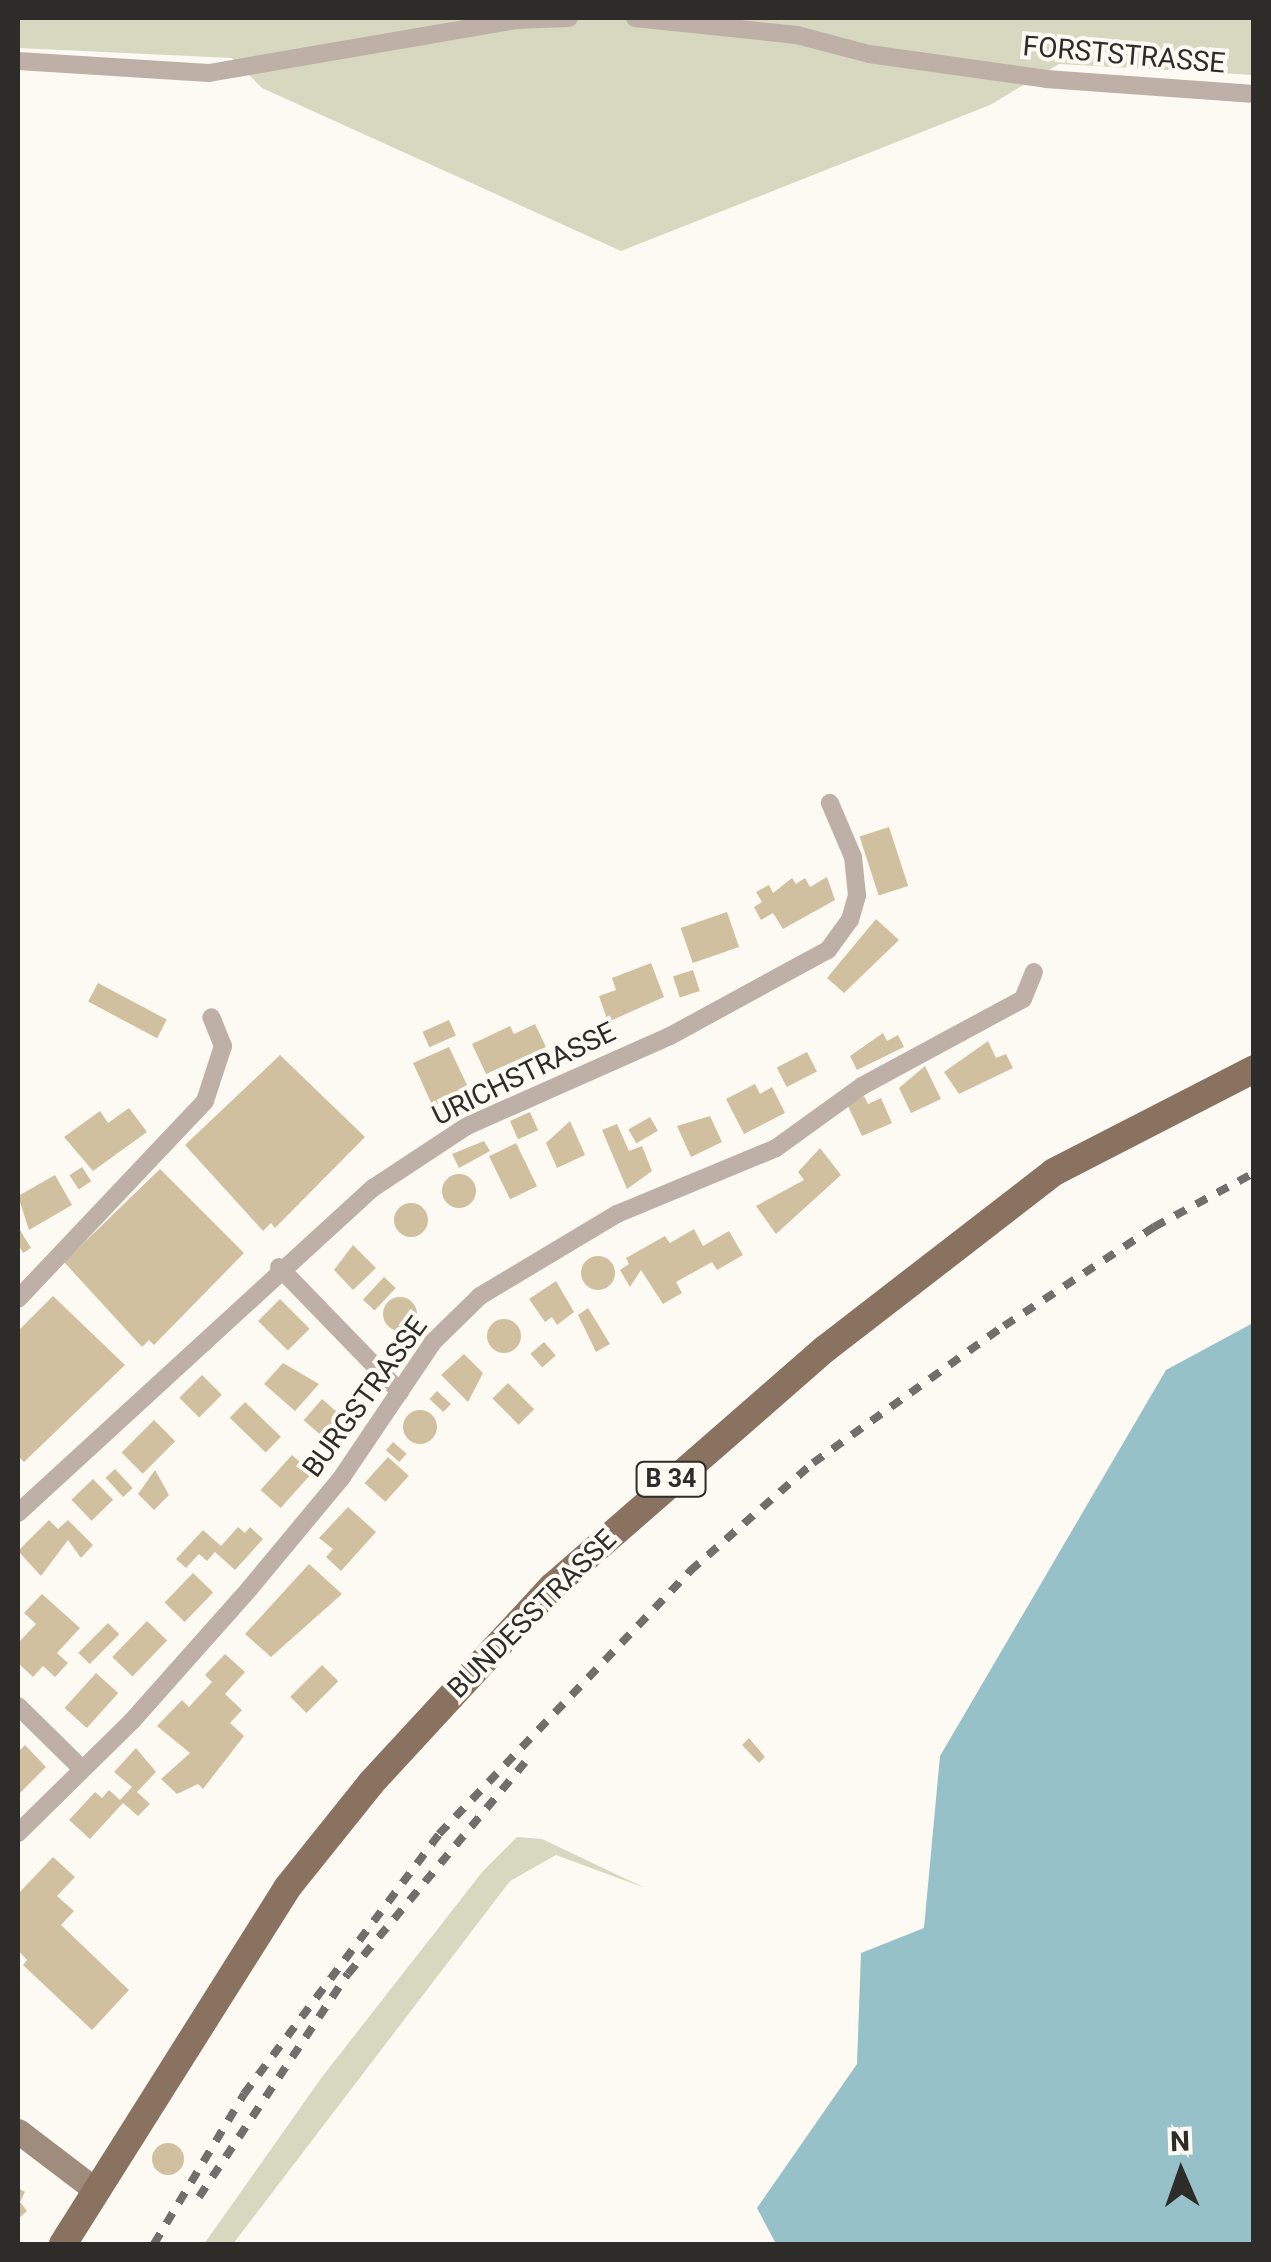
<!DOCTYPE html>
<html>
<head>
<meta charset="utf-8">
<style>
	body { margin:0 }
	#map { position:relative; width:1271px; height:2262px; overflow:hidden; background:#fdfaf4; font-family:Roboto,sans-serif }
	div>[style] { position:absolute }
	.green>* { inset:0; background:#d6d8bf }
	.water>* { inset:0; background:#96c1c9 }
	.building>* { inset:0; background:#d1c0a0; transform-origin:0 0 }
	.round { border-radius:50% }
	.street>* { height:18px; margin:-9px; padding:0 9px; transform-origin:9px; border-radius:9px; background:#beb0a6 }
	.secondary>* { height:25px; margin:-12.5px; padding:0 12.5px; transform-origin:12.5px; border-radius:12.5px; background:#a08c7d }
	.primary>* { height:28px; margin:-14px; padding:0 14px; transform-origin:14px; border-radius:14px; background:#8a7260 }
	.rail>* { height:8px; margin-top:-4px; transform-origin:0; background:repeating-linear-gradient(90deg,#706f6b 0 12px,transparent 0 24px) }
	span { translate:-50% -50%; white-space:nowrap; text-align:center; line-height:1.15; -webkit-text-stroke:8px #fdfaf4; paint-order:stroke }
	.shield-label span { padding:2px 8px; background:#fdfaf4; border:2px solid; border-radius:8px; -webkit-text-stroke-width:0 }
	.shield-label { font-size:25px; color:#2d2c29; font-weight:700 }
	.street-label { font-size:28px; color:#2d2c29 }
	.frame { position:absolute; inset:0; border:20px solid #2d2c29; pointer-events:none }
	.north { position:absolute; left:1131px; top:2122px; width:100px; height:100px; -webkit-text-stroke:8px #fdfaf4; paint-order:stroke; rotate:358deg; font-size:28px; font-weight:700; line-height:40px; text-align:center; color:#2d2c29 }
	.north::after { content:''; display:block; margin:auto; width:35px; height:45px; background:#2d2c29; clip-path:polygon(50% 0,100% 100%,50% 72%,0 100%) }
</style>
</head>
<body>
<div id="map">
	<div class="green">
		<i style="clip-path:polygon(18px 18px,1253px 18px,1254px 75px,1059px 64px,990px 105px,621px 251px,262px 88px,232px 58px,18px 48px)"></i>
		<i style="clip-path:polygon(517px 1837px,542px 1839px,645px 1888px,556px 1855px,510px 1881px,233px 2244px,204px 2244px,322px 2077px,483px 1871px)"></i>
	</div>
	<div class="water">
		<i style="clip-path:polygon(1253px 1323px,1253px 2244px,776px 2244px,757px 2208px,857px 2064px,861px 1953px,924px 1928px,940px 1756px,1166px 1370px)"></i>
	</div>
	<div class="building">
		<i style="left:889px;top:827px;width:62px;height:31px;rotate:72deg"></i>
		<i style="clip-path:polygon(827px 877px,835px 900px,783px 929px,773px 913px,761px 920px,754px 907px,762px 902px,756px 892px,769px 885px,773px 893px,792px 878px,796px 884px,805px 878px,810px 887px)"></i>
		<i style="left:727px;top:912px;width:37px;height:49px;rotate:71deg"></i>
		<i style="clip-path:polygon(876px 919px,899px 940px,844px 993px,827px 978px)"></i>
		<i style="clip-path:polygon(651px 963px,664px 997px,608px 1022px,599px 996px,616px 990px,612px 978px)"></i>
		<i style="left:693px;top:970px;width:22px;height:21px;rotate:72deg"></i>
		<i style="left:98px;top:983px;width:78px;height:21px;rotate:28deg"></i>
		<i style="left:449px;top:1020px;width:17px;height:29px;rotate:66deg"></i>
		<i style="clip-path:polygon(535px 1024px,546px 1047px,486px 1074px,472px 1044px,510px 1026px,514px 1034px)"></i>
		<i style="clip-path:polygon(883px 1033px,887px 1041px,898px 1035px,904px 1047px,857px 1070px,850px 1056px)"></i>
		<i style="clip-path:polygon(988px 1041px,996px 1058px,1006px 1054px,1013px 1068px,959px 1094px,944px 1072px)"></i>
		<i style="clip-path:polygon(449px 1047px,467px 1085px,433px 1107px,413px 1063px)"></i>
		<i style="left:807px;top:1052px;width:22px;height:34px;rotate:63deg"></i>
		<i style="clip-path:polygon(280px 1055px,365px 1137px,275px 1228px,271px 1223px,263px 1231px,185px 1145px)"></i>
		<i style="clip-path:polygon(925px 1066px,941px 1099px,911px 1113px,899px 1088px)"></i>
		<i style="clip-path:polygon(755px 1084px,760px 1094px,772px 1087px,785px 1113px,744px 1134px,726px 1099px)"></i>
		<i style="clip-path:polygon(864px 1096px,868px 1104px,881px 1098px,892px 1123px,862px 1136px,847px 1104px)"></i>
		<i style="clip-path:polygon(129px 1108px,147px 1132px,93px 1171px,64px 1137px,100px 1111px,108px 1123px)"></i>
		<i style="left:530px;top:1112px;width:20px;height:22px;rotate:66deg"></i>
		<i style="clip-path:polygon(710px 1116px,722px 1142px,691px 1157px,677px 1126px)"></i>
		<i style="left:650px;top:1117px;width:16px;height:25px;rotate:60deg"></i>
		<i style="clip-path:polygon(570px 1121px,585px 1155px,557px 1168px,546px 1143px)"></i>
		<i style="clip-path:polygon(617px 1124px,629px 1151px,642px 1146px,652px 1171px,627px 1189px,602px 1130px)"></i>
		<i style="clip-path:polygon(484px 1141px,490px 1151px,459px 1168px,452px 1154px)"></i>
		<i style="left:516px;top:1143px;width:48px;height:30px;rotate:64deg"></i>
		<i style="clip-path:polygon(820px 1148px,841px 1175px,776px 1234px,756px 1206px,804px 1180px,798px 1172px)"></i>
		<i style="left:82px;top:1167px;width:17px;height:15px;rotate:57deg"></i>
		<i style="clip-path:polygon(160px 1169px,244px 1253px,154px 1345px,149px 1340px,142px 1347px,64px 1262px)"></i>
		<i class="round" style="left:442px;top:1174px;width:34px;height:34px"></i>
		<i style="clip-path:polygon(55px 1175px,72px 1205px,29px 1230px,18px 1196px)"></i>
		<i class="round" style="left:394px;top:1203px;width:34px;height:34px"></i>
		<i style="clip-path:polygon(694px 1229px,703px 1246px,729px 1231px,743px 1255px,717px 1270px,712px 1262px,676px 1282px,682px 1293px,663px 1304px,641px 1270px,630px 1287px,620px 1270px,629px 1264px,626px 1258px,665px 1236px,670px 1243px)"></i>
		<i style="clip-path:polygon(20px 1230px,31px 1248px,23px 1253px,18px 1244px)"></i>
		<i style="clip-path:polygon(353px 1245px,376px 1268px,353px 1290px,334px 1270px)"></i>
		<i class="round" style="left:581px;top:1256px;width:34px;height:34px"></i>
		<i style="left:384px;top:1277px;width:16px;height:31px;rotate:43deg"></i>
		<i style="clip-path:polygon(556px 1281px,574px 1312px,557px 1325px,552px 1317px,545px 1322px,529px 1299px)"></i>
		<i style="clip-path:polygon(53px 1296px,125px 1365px,24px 1462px,18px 1456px,18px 1331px)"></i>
		<i class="round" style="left:383px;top:1297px;width:34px;height:34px"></i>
		<i style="left:280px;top:1299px;width:42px;height:31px;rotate:45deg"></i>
		<i style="clip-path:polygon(588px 1308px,610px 1344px,596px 1352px,578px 1315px)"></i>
		<i class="round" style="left:487px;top:1319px;width:34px;height:34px"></i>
		<i style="left:544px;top:1342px;width:18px;height:18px;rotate:49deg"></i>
		<i style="clip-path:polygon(464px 1354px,483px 1373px,468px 1402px,441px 1375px)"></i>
		<i style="clip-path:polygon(283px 1363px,319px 1384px,295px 1411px,264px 1384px)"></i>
		<i style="left:202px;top:1375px;width:28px;height:32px;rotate:45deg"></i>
		<i style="left:508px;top:1383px;width:37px;height:22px;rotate:45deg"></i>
		<i style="left:437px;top:1391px;width:19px;height:11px;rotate:43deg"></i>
		<i style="left:322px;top:1399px;width:30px;height:28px;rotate:41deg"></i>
		<i style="left:245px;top:1402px;width:50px;height:22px;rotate:44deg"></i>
		<i class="round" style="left:403px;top:1410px;width:34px;height:34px"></i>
		<i style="left:154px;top:1420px;width:30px;height:46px;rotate:45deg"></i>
		<i style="left:393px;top:1442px;width:18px;height:11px;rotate:41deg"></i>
		<i style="left:292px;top:1455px;width:27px;height:47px;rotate:42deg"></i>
		<i style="left:388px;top:1457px;width:28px;height:35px;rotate:42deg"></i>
		<i style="left:115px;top:1469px;width:26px;height:13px;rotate:47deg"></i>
		<i style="clip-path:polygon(155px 1470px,169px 1495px,154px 1510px,138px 1494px)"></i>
		<i style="left:93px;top:1479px;width:29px;height:30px;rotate:46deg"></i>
		<i style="clip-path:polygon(348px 1507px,376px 1532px,341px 1571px,326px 1557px,333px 1549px,319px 1538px)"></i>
		<i style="clip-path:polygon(49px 1520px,58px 1529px,68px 1520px,93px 1545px,81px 1558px,68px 1540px,41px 1576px,18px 1551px)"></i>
		<i style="clip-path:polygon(238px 1527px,245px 1533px,250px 1527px,263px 1539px,235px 1570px,215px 1552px,207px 1561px,199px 1554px,186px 1568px,176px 1559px,203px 1530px,221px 1546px)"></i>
		<i style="clip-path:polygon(309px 1564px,342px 1594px,271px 1657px,245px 1634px)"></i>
		<i style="left:193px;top:1573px;width:28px;height:41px;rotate:44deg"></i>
		<i style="clip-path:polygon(42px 1594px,80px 1628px,57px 1653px,68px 1663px,55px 1677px,43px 1666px,33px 1677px,18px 1663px,18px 1643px,36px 1624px,24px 1613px)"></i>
		<i style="left:147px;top:1621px;width:28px;height:50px;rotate:44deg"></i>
		<i style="left:108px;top:1623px;width:16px;height:42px;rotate:45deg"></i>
		<i style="clip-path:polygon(225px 1654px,245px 1672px,225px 1694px,242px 1710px,230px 1723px,244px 1736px,203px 1789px,198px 1784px,177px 1794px,161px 1779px,190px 1753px,157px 1726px,182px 1700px,189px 1707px,212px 1682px,205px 1675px)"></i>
		<i style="left:322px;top:1665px;width:23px;height:45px;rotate:45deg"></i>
		<i style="left:96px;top:1673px;width:30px;height:47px;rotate:42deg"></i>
		<i style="clip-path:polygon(749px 1738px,765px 1757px,759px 1763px,742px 1745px)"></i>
		<i style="clip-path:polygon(25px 1745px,46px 1767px,18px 1795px,18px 1752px)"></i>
		<i style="clip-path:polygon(136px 1748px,156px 1772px,137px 1792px,150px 1804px,138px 1816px,123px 1803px,90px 1839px,69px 1820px,95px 1792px,102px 1798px,109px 1790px,120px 1800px,132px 1787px,114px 1772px)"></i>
		<i style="clip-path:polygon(53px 1857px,75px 1877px,57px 1896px,74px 1911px,61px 1925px,129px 1990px,92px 2030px,23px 1965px,27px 1960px,18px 1950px,18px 1894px)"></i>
		<i class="round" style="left:152px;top:2143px;width:32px;height:32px"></i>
		<i style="clip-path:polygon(18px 2188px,25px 2192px,20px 2202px,27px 2211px,18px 2219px)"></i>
	</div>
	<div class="street">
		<i style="left:635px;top:18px;width:163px;rotate:6deg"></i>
		<i style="left:797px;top:35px;width:74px;rotate:14.8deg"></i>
		<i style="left:869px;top:54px;width:179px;rotate:8deg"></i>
		<i style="left:1046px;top:79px;width:209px;rotate:4.1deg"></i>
		<i style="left:18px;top:61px;width:191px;rotate:3.6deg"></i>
		<i style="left:209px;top:73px;width:311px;rotate:-9.8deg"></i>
		<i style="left:515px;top:20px;width:54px;rotate:-2.1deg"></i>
		<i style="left:279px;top:1267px;width:174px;rotate:45.9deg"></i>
		<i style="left:18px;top:1299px;width:272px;rotate:-46.6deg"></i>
		<i style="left:205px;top:1101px;width:58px;rotate:-71.9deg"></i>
		<i style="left:223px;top:1046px;width:31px;rotate:-112deg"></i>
		<i style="left:18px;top:1513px;width:481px;rotate:-42.5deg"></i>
		<i style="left:373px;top:1188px;width:113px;rotate:-33.4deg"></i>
		<i style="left:467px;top:1126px;width:222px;rotate:-23.9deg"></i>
		<i style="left:670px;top:1036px;width:180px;rotate:-28.6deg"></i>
		<i style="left:828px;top:950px;width:37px;rotate:-54deg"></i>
		<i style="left:850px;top:920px;width:26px;rotate:-74deg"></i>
		<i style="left:857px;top:895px;width:38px;rotate:-96deg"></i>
		<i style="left:853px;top:857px;width:59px;rotate:-113.1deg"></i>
		<i style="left:18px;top:1706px;width:87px;rotate:44.5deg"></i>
		<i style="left:18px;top:1833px;width:160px;rotate:-44.5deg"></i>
		<i style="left:132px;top:1721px;width:178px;rotate:-48.4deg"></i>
		<i style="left:250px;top:1588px;width:144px;rotate:-50.3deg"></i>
		<i style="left:342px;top:1477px;width:163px;rotate:-56deg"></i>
		<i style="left:433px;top:1342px;width:66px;rotate:-44.4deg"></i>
		<i style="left:480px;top:1296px;width:160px;rotate:-30.9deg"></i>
		<i style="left:617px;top:1214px;width:172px;rotate:-22.5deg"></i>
		<i style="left:776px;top:1148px;width:106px;rotate:-35.8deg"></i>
		<i style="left:862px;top:1086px;width:183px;rotate:-28.4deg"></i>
		<i style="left:1023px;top:999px;width:29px;rotate:-68deg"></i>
	</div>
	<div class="secondary">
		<i style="left:18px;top:2131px;width:96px;rotate:37.3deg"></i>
	</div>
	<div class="primary">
		<i style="left:63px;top:2244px;width:421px;rotate:-57.8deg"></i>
		<i style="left:287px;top:1888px;width:134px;rotate:-51.3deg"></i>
		<i style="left:371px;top:1783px;width:267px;rotate:-47.3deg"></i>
		<i style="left:552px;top:1587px;width:362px;rotate:-41.1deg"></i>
		<i style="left:825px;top:1349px;width:289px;rotate:-37.7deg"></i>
		<i style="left:1054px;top:1172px;width:225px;rotate:-27.2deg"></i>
	</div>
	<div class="rail">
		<i style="left:199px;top:2197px;width:268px;rotate:-56.3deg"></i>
		<i style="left:348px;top:1974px;width:276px;rotate:-50.1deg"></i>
		<i style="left:154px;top:2244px;width:175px;rotate:-59deg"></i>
		<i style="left:244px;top:2094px;width:325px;rotate:-53.1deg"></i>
		<i style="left:439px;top:1834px;width:364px;rotate:-46.3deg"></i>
		<i style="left:690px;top:1571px;width:164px;rotate:-41.3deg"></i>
		<i style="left:813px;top:1463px;width:235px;rotate:-35.7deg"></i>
		<i style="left:1004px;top:1326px;width:180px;rotate:-33.4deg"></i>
		<i style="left:1154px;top:1227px;width:114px;rotate:-28.4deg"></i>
	</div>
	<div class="shield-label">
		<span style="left:671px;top:1479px">B 34</span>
	</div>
	<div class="street-label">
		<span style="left:1124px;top:55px;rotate:5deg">FORSTSTRASSE</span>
		<span style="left:524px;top:1074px;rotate:-26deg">URICHSTRASSE</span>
		<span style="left:365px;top:1397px;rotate:-54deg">BURGSTRASSE</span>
		<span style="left:532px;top:1614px;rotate:-45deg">BUNDESSTRASSE</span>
	</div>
	<div class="frame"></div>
	<div class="north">N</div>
</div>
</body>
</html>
